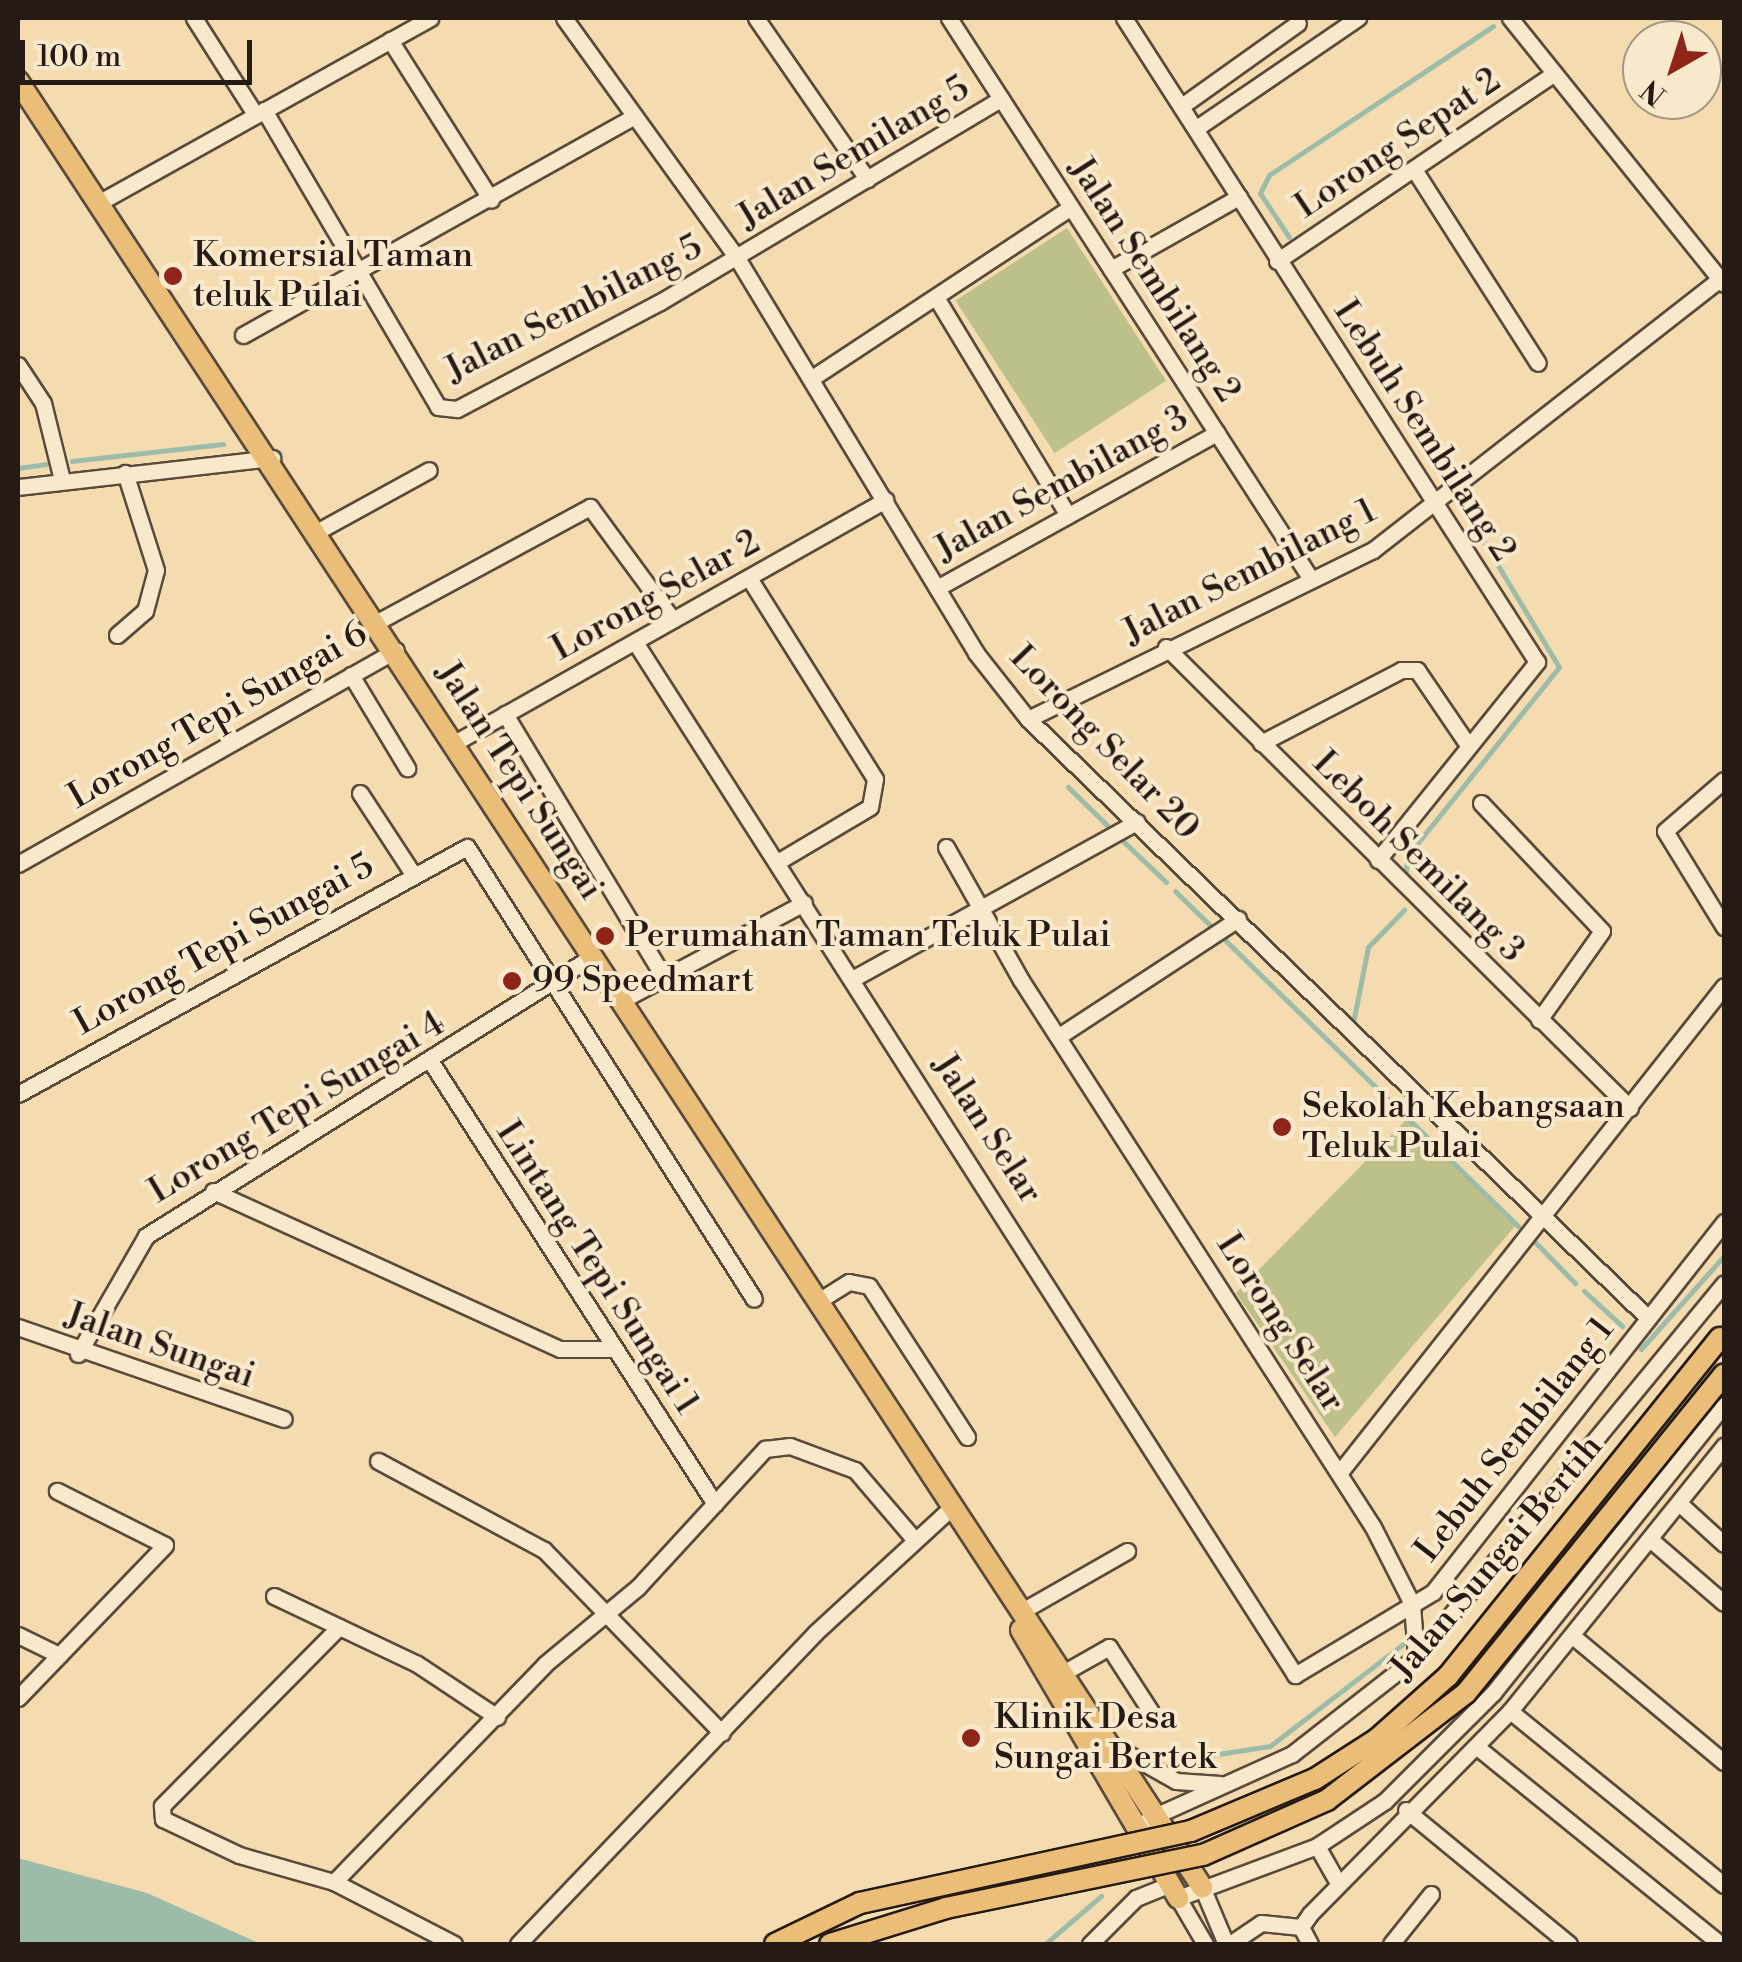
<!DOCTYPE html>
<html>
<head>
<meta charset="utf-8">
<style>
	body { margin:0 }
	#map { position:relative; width:1742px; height:1962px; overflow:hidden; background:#f4dcb0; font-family:"Libre Bodoni",serif }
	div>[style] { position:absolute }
	.green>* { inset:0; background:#bec08a; transform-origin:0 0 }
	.water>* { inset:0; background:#9cbca9 }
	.stream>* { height:5px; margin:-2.5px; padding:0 2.5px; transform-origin:2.5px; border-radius:2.5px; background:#9cbca9 }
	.roads { filter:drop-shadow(2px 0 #594a3b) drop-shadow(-2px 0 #594a3b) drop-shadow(0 2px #594a3b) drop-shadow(0 -2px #594a3b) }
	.minor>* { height:15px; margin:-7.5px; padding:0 7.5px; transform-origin:7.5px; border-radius:7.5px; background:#f8e8cc }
	.major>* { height:20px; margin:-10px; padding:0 10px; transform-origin:10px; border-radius:10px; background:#eabe78 }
	.bridges { filter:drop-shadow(2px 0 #251a14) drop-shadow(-2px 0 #251a14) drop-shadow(0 2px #251a14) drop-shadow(0 -2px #251a14) }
	.major-bridge>* { height:20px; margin:-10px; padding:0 10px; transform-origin:10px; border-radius:10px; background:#eabe78 }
	.dots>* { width:28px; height:28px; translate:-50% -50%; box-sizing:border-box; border:5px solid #f8e8cc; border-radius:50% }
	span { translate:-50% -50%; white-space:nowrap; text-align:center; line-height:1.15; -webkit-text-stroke:8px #f8e8cc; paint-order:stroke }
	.street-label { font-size:35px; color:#251a14 }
	.poi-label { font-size:35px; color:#251a14 }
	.left { translate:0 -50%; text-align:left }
	.frame { position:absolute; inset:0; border:20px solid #251a14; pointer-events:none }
	.north { position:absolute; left:1622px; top:20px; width:100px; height:100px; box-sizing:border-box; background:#f8e8cc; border:2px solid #a49682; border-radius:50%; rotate:219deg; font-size:28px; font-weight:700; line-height:40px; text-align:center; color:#251a14 }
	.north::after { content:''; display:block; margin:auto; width:35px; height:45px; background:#8f2418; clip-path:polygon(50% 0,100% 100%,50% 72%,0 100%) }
	.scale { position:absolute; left:20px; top:40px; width:232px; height:45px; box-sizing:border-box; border:5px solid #251a14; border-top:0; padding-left:12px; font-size:30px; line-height:35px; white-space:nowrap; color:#251a14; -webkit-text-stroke:8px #f8e8cc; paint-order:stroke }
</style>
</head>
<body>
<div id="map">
	<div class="green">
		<i style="left:1067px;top:228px;width:182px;height:133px;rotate:57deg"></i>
		<i style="clip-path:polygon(1407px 1119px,1516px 1225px,1335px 1437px,1236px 1293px)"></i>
	</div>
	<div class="water">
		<i style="clip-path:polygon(18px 1858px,147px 1893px,261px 1944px,18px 1944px)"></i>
	</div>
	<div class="stream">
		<i style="left:1289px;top:237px;width:53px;rotate:-123.4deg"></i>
		<i style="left:1260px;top:193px;width:20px;rotate:-63deg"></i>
		<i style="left:1269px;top:175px;width:269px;rotate:-33.6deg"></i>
		<i style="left:72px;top:461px;width:152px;rotate:-6.4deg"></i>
		<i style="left:1432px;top:462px;width:28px;rotate:55deg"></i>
		<i style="left:18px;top:468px;width:28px;rotate:-8deg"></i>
		<i style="left:1068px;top:787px;width:59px;rotate:44.3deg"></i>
		<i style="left:1124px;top:842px;width:58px;rotate:43.6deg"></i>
		<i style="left:1405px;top:876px;width:21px;rotate:-82deg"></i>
		<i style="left:1408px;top:855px;width:241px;rotate:-51.2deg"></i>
		<i style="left:1559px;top:667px;width:198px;rotate:-121deg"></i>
		<i style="left:1175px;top:891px;width:57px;rotate:44.3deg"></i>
		<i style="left:1226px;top:941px;width:408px;rotate:44.3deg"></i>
		<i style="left:1353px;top:1023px;width:77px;rotate:-78.8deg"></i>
		<i style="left:1368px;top:947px;width:52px;rotate:-45.8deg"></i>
		<i style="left:1534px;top:1241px;width:59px;rotate:45.7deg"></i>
		<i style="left:1584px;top:1291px;width:52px;rotate:42.6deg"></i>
		<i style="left:1641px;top:1349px;width:125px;rotate:-48.3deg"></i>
		<i style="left:1180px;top:1760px;width:91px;rotate:-8.8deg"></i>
		<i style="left:1270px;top:1746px;width:169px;rotate:-37.5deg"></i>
		<i style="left:1045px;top:1944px;width:74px;rotate:-40.6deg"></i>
	</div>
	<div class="roads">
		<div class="minor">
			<i style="left:194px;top:18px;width:114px;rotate:57.6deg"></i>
			<i style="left:564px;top:18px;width:296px;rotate:54.2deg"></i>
			<i style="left:737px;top:258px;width:462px;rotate:58.8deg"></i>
			<i style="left:976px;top:653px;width:84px;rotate:51.8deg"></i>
			<i style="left:1028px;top:719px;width:862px;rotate:44.01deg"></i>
			<i style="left:756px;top:18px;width:196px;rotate:55.4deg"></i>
			<i style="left:949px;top:18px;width:664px;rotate:57.17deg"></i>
			<i style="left:1124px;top:18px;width:765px;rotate:57.33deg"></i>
			<i style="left:1537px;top:662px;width:254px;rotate:128.8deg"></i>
			<i style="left:1510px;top:18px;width:341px;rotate:51.2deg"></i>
			<i style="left:390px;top:40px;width:189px;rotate:57.7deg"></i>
			<i style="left:1183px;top:105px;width:141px;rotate:-35.5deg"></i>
			<i style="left:264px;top:110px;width:344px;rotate:59.6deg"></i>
			<i style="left:438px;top:407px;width:19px;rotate:6deg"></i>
			<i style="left:457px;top:409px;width:229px;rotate:-27.8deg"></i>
			<i style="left:660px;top:302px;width:397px;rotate:-30.8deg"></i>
			<i style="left:1198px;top:127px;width:194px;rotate:-34.3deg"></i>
			<i style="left:1417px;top:174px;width:224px;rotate:57.4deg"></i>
			<i style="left:100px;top:202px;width:378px;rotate:-29.1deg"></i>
			<i style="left:1277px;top:261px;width:332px;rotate:-34.1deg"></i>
			<i style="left:1111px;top:269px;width:147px;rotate:-29.4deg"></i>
			<i style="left:937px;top:299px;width:253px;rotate:58.8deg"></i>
			<i style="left:243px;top:335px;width:447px;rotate:-29.2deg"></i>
			<i style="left:18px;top:365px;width:45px;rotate:56.7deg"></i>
			<i style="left:43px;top:403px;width:79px;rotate:76.1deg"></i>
			<i style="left:812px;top:378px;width:310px;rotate:-33.4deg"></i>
			<i style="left:18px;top:487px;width:256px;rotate:-6.5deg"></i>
			<i style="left:320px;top:530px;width:124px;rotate:-28.8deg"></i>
			<i style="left:749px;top:578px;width:237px;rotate:57.9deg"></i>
			<i style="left:875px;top:779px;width:28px;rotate:100deg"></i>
			<i style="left:870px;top:807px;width:106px;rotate:149.3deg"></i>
			<i style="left:937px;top:588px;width:320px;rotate:-29deg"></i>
			<i style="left:379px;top:621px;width:240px;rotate:-28.4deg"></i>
			<i style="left:590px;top:507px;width:140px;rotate:53.7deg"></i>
			<i style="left:117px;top:635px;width:37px;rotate:-41deg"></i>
			<i style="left:145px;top:611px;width:42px;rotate:-75deg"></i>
			<i style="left:156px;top:570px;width:102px;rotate:-107.7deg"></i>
			<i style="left:635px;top:642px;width:1226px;rotate:57.42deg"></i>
			<i style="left:1295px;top:1675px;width:161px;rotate:-31deg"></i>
			<i style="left:1433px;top:1592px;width:471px;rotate:-51.8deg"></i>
			<i style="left:1166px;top:647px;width:654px;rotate:44.81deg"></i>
			<i style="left:351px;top:675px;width:109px;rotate:58.9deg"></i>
			<i style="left:505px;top:714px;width:308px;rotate:58.9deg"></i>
			<i style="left:1028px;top:719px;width:384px;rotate:-26.1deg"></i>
			<i style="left:1373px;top:550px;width:445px;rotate:-38deg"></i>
			<i style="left:456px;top:742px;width:493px;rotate:-29.4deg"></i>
			<i style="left:1261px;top:743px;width:158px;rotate:-27.5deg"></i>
			<i style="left:1401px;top:670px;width:16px"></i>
			<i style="left:1417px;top:670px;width:91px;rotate:55.8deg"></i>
			<i style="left:1724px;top:780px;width:78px;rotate:139.2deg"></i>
			<i style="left:1665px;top:831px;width:113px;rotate:58.4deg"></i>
			<i style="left:360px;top:793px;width:97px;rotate:56.8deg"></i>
			<i style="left:1481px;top:803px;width:176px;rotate:46.6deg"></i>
			<i style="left:1602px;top:931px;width:109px;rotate:125.3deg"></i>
			<i style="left:946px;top:847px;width:153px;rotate:60.6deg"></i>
			<i style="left:1021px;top:980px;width:650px;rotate:57.24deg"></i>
			<i style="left:1373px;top:1527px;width:86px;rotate:63.1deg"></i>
			<i style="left:1412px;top:1604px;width:53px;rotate:85.7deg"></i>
			<i style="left:18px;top:864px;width:434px;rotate:-29.5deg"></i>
			<i style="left:854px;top:978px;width:323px;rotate:-28.9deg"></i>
			<i style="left:624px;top:999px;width:204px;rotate:-28.1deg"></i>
			<i style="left:1059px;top:1036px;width:214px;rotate:-33.2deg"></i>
			<i style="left:431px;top:1062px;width:525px;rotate:57.28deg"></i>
			<i style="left:18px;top:1094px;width:512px;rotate:-28.82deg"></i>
			<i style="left:467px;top:847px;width:535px;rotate:57.59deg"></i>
			<i style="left:213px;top:1191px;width:381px;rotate:24.5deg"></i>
			<i style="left:560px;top:1349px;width:49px"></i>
			<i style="left:820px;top:1300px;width:34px;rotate:-32deg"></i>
			<i style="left:849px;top:1282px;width:20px;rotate:11deg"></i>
			<i style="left:869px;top:1286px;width:180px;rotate:57deg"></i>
			<i style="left:18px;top:1327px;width:281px;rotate:19.1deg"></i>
			<i style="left:78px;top:1354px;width:136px;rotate:-60deg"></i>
			<i style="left:146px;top:1236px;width:527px;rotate:-32.06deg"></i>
			<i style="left:378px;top:1461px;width:188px;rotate:28.2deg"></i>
			<i style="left:544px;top:1550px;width:255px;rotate:45.8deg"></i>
			<i style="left:1340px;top:1472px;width:619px;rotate:-51.69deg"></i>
			<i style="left:1680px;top:1504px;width:59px;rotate:42.3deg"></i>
			<i style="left:1651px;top:1540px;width:96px;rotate:40.8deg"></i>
			<i style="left:274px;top:1596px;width:158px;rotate:25.4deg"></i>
			<i style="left:417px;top:1664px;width:96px;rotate:33.5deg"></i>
			<i style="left:1022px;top:1611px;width:121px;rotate:-29.7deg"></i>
			<i style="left:339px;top:1627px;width:252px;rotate:134.7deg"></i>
			<i style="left:162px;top:1806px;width:13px;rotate:86deg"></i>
			<i style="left:163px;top:1819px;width:84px;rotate:25.3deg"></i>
			<i style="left:239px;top:1855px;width:99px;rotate:15.9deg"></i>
			<i style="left:334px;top:1882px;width:135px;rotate:27.3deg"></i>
			<i style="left:18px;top:1635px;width:46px;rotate:26deg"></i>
			<i style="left:1575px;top:1638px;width:194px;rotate:39.8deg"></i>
			<i style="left:1063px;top:1673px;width:53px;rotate:-29.5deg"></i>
			<i style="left:1109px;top:1647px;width:77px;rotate:57.1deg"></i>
			<i style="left:18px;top:1698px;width:212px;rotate:-46.1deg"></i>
			<i style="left:165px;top:1545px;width:121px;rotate:-153.4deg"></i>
			<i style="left:1510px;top:1711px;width:276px;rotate:39.1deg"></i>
			<i style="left:1114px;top:1746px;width:71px;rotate:29.4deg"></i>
			<i style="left:1176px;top:1781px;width:44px;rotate:3.9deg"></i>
			<i style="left:1477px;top:1747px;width:313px;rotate:39deg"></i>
			<i style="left:1406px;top:1810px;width:211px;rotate:39.4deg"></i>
			<i style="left:1148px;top:1819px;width:158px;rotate:-24.3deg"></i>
			<i style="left:1292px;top:1754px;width:157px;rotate:-38deg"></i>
			<i style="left:1416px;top:1657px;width:484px;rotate:-50.5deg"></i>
			<i style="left:1317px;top:1846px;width:43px;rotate:60.4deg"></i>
			<i style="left:334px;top:1882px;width:303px;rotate:-45.9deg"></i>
			<i style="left:545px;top:1664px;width:121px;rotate:-39.6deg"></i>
			<i style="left:638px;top:1587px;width:188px;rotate:-47.4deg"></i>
			<i style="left:765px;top:1449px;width:25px;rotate:-7deg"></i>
			<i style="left:790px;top:1446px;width:69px;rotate:20.3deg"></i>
			<i style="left:855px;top:1470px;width:89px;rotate:49.5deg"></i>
			<i style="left:1202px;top:1887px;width:62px;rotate:67.2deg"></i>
			<i style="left:518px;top:1944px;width:430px;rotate:-46.3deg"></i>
			<i style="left:815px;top:1633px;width:188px;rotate:-42.6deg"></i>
			<i style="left:1090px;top:1944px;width:65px;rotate:-45deg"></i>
			<i style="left:1136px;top:1898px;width:35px;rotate:-22deg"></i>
			<i style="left:1205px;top:1944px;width:53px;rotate:-120.4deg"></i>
			<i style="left:1178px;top:1898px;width:148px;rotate:-20.5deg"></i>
			<i style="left:1317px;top:1846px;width:82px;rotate:-33.5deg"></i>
			<i style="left:1385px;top:1801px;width:153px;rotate:-45deg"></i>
			<i style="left:1493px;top:1693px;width:369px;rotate:-51.3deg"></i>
			<i style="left:1230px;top:1944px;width:37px;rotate:-34deg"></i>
			<i style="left:1261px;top:1923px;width:40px;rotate:5.7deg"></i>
			<i style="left:1310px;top:1944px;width:19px;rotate:-118deg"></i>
			<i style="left:1301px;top:1927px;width:16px;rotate:-55deg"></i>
			<i style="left:1310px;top:1914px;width:285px;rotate:-45.4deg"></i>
			<i style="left:1510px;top:1711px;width:341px;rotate:-51.1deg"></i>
			<i style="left:1391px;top:1944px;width:64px;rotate:-51.3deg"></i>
		</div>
		<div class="major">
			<i style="left:18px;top:81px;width:2160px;rotate:56.75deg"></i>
			<i style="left:1021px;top:1630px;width:311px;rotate:59.6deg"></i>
		</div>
	</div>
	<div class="bridges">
		<div class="major-bridge">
			<i style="left:775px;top:1944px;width:94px;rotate:-25.8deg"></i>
			<i style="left:860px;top:1903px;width:339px;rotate:-12.3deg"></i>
			<i style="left:1191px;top:1831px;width:134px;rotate:-22.8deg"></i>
			<i style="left:1315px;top:1779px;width:74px;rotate:-32.8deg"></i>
			<i style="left:1377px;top:1739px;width:95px;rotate:-41.6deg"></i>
			<i style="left:1448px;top:1676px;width:434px;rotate:-51.2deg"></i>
			<i style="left:830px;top:1944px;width:121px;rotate:-17.2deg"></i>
			<i style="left:946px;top:1908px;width:262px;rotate:-11.7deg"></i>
			<i style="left:1203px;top:1855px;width:136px;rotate:-23.9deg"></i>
			<i style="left:1327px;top:1800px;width:175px;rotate:-37.6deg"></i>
			<i style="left:1466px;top:1693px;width:410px;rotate:-51deg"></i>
		</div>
	</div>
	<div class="dots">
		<i style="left:173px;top:276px;background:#8f2418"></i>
		<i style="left:605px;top:936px;background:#8f2418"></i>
		<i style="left:512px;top:981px;background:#8f2418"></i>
		<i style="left:1282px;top:1127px;background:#8f2418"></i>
		<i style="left:971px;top:1738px;background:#8f2418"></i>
	</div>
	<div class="street-label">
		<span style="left:1398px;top:144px;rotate:-34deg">Lorong Sepat 2</span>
		<span style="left:854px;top:153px;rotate:-31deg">Jalan Semilang 5</span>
		<span style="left:1154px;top:280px;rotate:57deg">Jalan Sembilang 2</span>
		<span style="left:574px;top:309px;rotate:-27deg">Jalan Sembilang 5</span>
		<span style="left:1424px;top:431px;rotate:57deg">Lebuh Sembilang 2</span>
		<span style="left:1062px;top:484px;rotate:-29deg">Jalan Sembilang 3</span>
		<span style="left:1250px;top:572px;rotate:-27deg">Jalan Sembilang 1</span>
		<span style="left:656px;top:596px;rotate:-29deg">Lorong Selar 2</span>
		<span style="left:218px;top:716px;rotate:-30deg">Lorong Tepi Sungai 6</span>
		<span style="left:1104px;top:743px;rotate:46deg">Lorong Selar 20</span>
		<span style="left:519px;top:781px;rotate:57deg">Jalan Tepi Sungai</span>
		<span style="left:1418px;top:857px;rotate:45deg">Leboh Semilang 3</span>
		<span style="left:224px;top:945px;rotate:-29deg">Lorong Tepi Sungai 5</span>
		<span style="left:297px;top:1108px;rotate:-31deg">Lorong Tepi Sungai 4</span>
		<span style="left:987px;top:1129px;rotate:57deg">Jalan Selar</span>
		<span style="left:597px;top:1268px;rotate:57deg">Lintang Tepi Sungai 1</span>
		<span style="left:1280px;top:1323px;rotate:57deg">Lorong Selar</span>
		<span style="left:160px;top:1346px;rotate:19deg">Jalan Sungai</span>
		<span style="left:1515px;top:1440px;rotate:-52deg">Lebuh Sembilang 1</span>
		<span style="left:1497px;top:1558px;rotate:-50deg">Jalan Sungai Bertih</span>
	</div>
	<div class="poi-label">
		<span class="left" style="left:193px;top:276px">Komersial Taman<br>teluk Pulai</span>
		<span class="left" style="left:625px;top:936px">Perumahan Taman Teluk Pulai</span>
		<span class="left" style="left:532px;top:981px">99 Speedmart</span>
		<span class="left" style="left:1302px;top:1127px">Sekolah Kebangsaan<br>Teluk Pulai</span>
		<span class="left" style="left:994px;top:1738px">Klinik Desa<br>Sungai Bertek</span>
	</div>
	<div class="frame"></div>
	<div class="north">N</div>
	<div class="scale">100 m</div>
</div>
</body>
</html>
